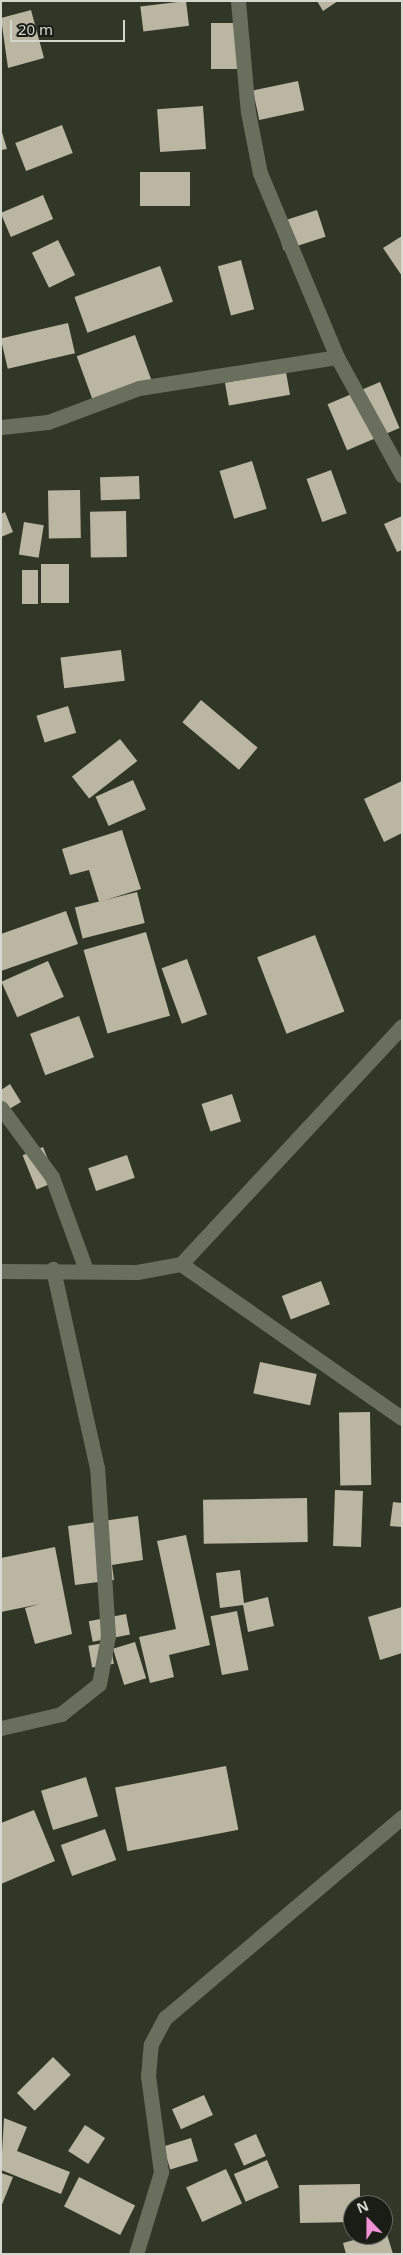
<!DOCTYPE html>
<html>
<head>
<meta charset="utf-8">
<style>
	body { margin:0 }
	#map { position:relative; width:403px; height:2255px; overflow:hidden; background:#313727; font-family:"Noto Sans",sans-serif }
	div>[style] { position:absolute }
	.building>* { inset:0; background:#bab6a1; transform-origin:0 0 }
	.minor>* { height:15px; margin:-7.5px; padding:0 7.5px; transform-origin:7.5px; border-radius:7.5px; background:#686f5d }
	span { translate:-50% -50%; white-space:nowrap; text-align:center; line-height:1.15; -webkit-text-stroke:5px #1a1d16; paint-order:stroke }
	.frame { position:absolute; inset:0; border:2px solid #d3d7cd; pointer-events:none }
	.north { position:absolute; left:343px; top:2195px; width:50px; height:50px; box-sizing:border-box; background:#1a1d16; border:1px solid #64675f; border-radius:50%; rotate:338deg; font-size:14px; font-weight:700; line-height:20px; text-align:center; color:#d3d7cd }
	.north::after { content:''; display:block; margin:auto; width:18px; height:22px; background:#f391d5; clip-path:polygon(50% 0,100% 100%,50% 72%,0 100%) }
	.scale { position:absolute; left:10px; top:20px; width:115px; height:22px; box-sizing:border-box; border:2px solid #d3d7cd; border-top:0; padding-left:6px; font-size:15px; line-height:18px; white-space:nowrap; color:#d3d7cd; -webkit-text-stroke:4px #1a1d16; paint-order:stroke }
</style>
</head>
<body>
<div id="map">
	<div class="building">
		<i style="left:186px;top:1px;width:25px;height:46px;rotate:83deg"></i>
		<i style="clip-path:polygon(317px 1px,338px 1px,323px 11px)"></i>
		<i style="clip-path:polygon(31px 10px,44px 58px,8px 68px,1px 18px)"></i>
		<i style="left:244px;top:23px;width:46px;height:33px;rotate:90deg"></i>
		<i style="left:298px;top:81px;width:30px;height:46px;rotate:78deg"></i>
		<i style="left:203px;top:106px;width:43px;height:46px;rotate:86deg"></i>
		<i style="left:62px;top:125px;width:30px;height:50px;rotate:69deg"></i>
		<i style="clip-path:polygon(1px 129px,7px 149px,1px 150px)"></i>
		<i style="left:140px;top:172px;width:50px;height:34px"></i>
		<i style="left:43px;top:195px;width:26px;height:46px;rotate:67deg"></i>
		<i style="left:317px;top:210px;width:28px;height:44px;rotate:72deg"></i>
		<i style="clip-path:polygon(402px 236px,402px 276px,383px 248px)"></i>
		<i style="left:58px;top:240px;width:39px;height:29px;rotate:64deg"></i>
		<i style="left:241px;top:260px;width:51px;height:24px;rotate:75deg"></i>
		<i style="left:160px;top:266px;width:38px;height:91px;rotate:70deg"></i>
		<i style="left:68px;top:323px;width:31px;height:69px;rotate:77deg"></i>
		<i style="left:135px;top:335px;width:56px;height:62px;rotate:70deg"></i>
		<i style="left:286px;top:372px;width:23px;height:62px;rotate:80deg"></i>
		<i style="left:380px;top:382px;width:50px;height:57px;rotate:67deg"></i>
		<i style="left:252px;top:461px;width:50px;height:34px;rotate:73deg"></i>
		<i style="left:331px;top:470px;width:46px;height:26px;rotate:70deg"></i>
		<i style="left:139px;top:476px;width:23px;height:39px;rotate:88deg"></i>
		<i style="left:80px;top:490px;width:48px;height:32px;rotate:89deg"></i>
		<i style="left:126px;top:511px;width:46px;height:36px;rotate:89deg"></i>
		<i style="clip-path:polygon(5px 512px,13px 532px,1px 537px,1px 514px)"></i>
		<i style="clip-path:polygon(402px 516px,402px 550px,397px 552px,384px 524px)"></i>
		<i style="left:24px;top:522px;width:20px;height:33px;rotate:9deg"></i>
		<i style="left:41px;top:564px;width:28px;height:39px"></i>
		<i style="left:22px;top:570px;width:16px;height:34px"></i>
		<i style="left:121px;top:650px;width:31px;height:61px;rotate:83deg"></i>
		<i style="left:201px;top:700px;width:74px;height:29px;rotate:40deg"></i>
		<i style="left:68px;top:706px;width:28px;height:33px;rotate:73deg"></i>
		<i style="left:120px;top:739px;width:28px;height:61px;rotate:52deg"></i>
		<i style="left:133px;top:780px;width:32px;height:41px;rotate:66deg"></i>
		<i style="clip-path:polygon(402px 781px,402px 833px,384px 842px,364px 799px)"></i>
		<i style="clip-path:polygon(122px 830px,141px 889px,99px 902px,89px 870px,70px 875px,62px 849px)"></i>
		<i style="left:137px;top:892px;width:32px;height:64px;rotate:76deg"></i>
		<i style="clip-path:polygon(66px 911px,78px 944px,1px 971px,1px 934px)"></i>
		<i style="left:146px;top:932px;width:87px;height:65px;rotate:74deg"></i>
		<i style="left:315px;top:935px;width:82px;height:62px;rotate:69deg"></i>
		<i style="left:187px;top:959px;width:59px;height:27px;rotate:70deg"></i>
		<i style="left:48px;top:961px;width:39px;height:51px;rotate:66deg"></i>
		<i style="left:79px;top:1016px;width:44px;height:52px;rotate:70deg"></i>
		<i style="clip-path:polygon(10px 1084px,21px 1102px,1px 1114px,1px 1090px)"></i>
		<i style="left:232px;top:1094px;width:29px;height:32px;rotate:72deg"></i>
		<i style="left:43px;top:1147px;width:37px;height:22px;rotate:68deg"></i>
		<i style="left:127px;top:1155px;width:24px;height:41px;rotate:71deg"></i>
		<i style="left:321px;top:1281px;width:25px;height:42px;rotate:69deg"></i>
		<i style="left:260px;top:1362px;width:58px;height:32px;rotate:12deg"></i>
		<i style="left:370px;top:1412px;width:73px;height:31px;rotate:89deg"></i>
		<i style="left:335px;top:1490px;width:28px;height:56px;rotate:2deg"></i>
		<i style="left:307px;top:1498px;width:44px;height:104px;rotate:89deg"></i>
		<i style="clip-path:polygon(393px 1502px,402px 1503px,402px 1527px,390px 1526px)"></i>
		<i style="clip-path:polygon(138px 1516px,143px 1560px,112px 1565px,114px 1580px,75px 1585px,68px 1526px)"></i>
		<i style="clip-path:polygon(186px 1535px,210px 1645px,169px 1655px,174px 1677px,150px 1683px,139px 1637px,176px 1629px,157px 1541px)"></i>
		<i style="clip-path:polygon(55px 1547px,72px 1634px,35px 1644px,25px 1608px,40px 1604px,1px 1612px,1px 1558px)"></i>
		<i style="clip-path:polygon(240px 1570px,244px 1603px,268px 1597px,274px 1626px,248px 1632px,243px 1605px,220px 1608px,216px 1573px)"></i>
		<i style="clip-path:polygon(402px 1607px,402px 1653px,380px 1660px,368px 1617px)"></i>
		<i style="left:237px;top:1611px;width:60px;height:27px;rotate:79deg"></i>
		<i style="left:126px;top:1614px;width:21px;height:38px;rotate:79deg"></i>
		<i style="left:110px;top:1642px;width:22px;height:22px;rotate:80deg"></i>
		<i style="left:135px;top:1642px;width:38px;height:23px;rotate:73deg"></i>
		<i style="left:226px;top:1766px;width:65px;height:113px;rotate:79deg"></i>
		<i style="left:86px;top:1777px;width:41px;height:47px;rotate:73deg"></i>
		<i style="clip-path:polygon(34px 1810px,55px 1861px,1px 1884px,1px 1823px)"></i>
		<i style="left:105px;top:1829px;width:33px;height:47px;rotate:70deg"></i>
		<i style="left:53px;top:2057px;width:25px;height:51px;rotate:45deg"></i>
		<i style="left:204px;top:2095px;width:22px;height:35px;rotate:66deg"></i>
		<i style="clip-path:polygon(4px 2118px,27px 2127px,17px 2151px,70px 2172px,61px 2194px,1px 2170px)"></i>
		<i style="left:85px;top:2125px;width:24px;height:31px;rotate:33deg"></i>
		<i style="left:256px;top:2134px;width:24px;height:24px;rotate:66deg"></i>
		<i style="left:191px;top:2138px;width:24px;height:29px;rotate:73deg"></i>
		<i style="left:267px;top:2160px;width:30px;height:36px;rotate:67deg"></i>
		<i style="left:226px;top:2169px;width:38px;height:44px;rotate:65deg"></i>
		<i style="clip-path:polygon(1px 2173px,13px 2177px,1px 2207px)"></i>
		<i style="left:79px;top:2177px;width:63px;height:33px;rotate:27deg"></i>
		<i style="clip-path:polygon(360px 2184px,360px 2205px,353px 2205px,353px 2222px,300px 2223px,299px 2185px)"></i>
		<i style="clip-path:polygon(386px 2231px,393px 2254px,346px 2254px,343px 2243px)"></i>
	</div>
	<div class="minor">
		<i style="left:238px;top:1px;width:111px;rotate:84.9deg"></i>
		<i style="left:248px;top:112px;width:62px;rotate:78.9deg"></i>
		<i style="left:260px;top:173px;width:199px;rotate:67.3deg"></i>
		<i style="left:337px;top:357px;width:135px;rotate:61.2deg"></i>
		<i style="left:1px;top:427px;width:47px;rotate:-6.1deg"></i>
		<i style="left:48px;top:422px;width:97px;rotate:-20.5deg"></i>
		<i style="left:139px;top:388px;width:200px;rotate:-8.9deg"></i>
		<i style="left:1px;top:1108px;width:86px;rotate:53.5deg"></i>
		<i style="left:52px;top:1177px;width:99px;rotate:69.9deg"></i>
		<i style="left:181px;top:1264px;width:269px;rotate:34.9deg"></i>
		<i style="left:1px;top:1271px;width:136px;rotate:0.4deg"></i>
		<i style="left:137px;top:1272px;width:45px;rotate:-10.3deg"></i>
		<i style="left:181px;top:1264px;width:325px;rotate:-47.1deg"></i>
		<i style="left:1px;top:1728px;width:62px;rotate:-13.1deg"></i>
		<i style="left:61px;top:1714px;width:48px;rotate:-38.3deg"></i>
		<i style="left:99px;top:1684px;width:49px;rotate:-79.4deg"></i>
		<i style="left:108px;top:1636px;width:168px;rotate:-93.7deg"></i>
		<i style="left:97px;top:1468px;width:204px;rotate:-102.5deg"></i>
		<i style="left:136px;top:2254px;width:86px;rotate:-73deg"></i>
		<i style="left:161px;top:2172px;width:97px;rotate:-97.7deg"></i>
		<i style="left:148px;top:2076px;width:32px;rotate:-85deg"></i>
		<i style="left:151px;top:2044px;width:30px;rotate:-62deg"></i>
		<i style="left:165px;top:2018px;width:311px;rotate:-40.3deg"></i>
	</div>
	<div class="frame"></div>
	<div class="north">N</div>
	<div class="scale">20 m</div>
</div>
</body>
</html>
